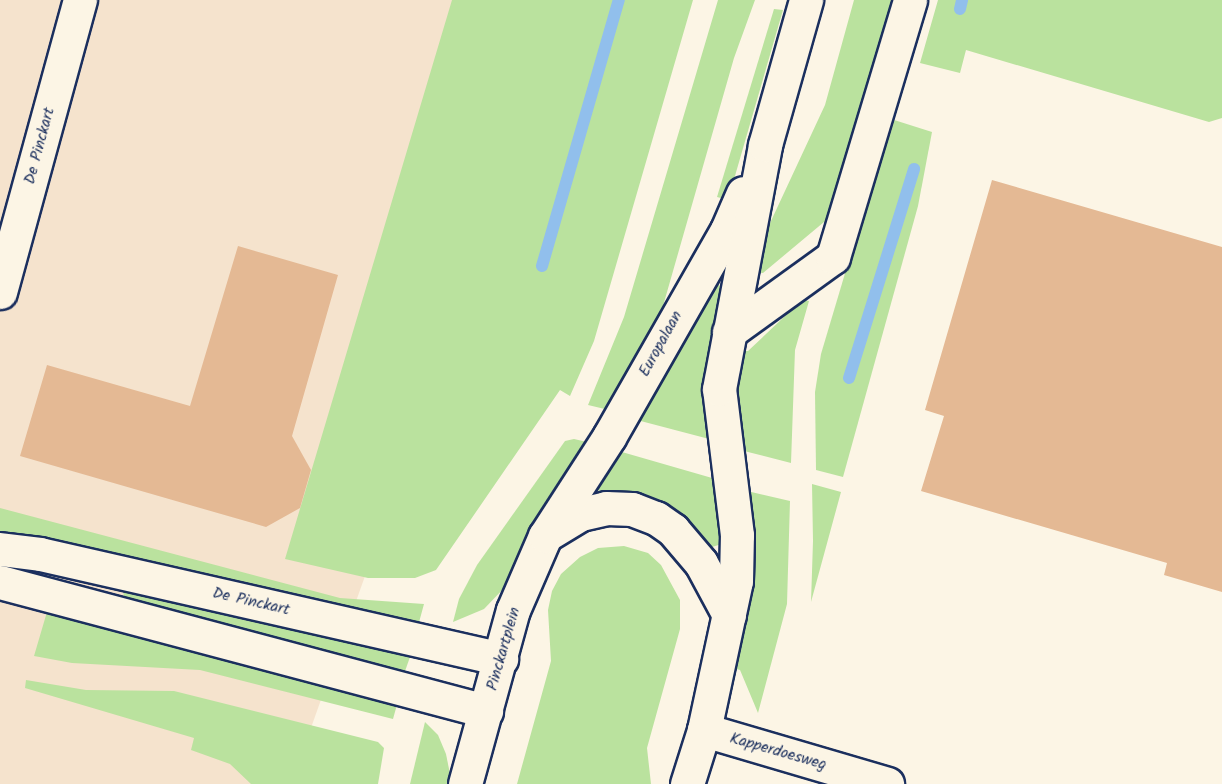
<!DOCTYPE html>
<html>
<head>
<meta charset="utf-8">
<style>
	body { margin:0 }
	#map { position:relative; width:1222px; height:784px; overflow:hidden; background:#fcf5e5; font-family:Kalam,sans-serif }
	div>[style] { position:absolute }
	.built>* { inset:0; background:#f5e3cd }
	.green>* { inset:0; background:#bae29e }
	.stream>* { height:12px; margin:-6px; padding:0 6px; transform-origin:6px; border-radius:6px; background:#91bfec }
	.building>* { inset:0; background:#e4b994 }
	.roads { filter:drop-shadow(2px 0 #1b2f5e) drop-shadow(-2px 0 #1b2f5e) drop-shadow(0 2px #1b2f5e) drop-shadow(0 -2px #1b2f5e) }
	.minor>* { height:33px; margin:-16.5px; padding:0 16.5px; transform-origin:16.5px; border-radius:16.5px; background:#fcf5e5 }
	.major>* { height:33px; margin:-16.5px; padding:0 16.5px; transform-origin:16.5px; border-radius:16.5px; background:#fcf5e5 }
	span { translate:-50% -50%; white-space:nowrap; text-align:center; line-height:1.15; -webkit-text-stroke:4.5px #fcf5e5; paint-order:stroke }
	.street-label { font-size:16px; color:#1b2f5e }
</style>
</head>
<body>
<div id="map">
	<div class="built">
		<i style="clip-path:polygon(0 0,570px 0,291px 784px,0 784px)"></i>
	</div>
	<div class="green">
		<i style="clip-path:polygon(452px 0,693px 0,594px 341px,570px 396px,560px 390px,436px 570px,415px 578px,368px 578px,285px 559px)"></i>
		<i style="clip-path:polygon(718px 0,755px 0,734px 58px,661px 313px,609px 410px,588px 405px,624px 317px)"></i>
		<i style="clip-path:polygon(854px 0,895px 0,831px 224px,824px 222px,763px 273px,755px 272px,764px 236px,825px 105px)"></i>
		<i style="clip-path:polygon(938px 0,1222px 0,1222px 118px,1209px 122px,966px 50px,960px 73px,920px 63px)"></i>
		<i style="clip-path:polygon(774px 9px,783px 10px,728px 200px,717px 197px)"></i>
		<i style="clip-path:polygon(891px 119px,932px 132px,918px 206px,843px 477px,816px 470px,815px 392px,821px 354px)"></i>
		<i style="clip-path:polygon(713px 282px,726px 289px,713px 440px,633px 419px)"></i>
		<i style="clip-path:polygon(802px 300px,809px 301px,795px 350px,791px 463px,740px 450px,736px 383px,739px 351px,748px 351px)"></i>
		<i style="clip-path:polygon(574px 439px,587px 442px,506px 586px,484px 609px,453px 622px,459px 599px,477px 565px,565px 441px)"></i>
		<i style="clip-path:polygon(615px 450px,719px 480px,725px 543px,712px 547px,685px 519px,597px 490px,596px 482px)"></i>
		<i style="clip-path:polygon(812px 484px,841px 492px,811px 602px,813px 541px)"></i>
		<i style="clip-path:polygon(747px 491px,790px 501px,787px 604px,758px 713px,740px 670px,733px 668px)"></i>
		<i style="clip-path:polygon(0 508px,340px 598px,424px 604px,418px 626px,322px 607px,72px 543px,0 534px)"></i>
		<i style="clip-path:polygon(624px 546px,648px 553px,661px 565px,680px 600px,680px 629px,647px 748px,651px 784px,517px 784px,551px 661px,548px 610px,552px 591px,561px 574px,580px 557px,598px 548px)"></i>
		<i style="clip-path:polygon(129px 585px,410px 657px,404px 674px,124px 599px,123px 588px)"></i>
		<i style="clip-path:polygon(49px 605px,398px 701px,393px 719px,200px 670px,72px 663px,34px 656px)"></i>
		<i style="clip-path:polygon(26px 680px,86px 690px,174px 691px,378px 742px,384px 748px,378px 784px,251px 784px,230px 764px,191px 750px,194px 738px,25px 688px)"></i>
		<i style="clip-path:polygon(425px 722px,438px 735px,446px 754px,452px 784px,410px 784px)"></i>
	</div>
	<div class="stream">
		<i style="left:960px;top:9px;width:9px;rotate:-77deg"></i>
		<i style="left:542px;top:266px;width:277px;rotate:-73.9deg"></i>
		<i style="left:849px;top:378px;width:219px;rotate:-72.7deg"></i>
	</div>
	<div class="building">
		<i style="clip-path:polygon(992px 180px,1222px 247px,1222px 592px,1164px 575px,1167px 563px,921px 491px,944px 416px,925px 410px)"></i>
		<i style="clip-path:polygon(238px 246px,338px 275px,292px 436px,311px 470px,300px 508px,266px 527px,20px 456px,47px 365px,190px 406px)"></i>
	</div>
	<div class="roads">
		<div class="minor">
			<i style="left:0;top:292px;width:303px;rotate:-74.7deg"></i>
			<i style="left:729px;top:332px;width:128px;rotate:-35.8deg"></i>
			<i style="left:833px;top:257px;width:268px;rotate:-73.3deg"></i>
			<i style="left:0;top:549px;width:40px;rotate:7.1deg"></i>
			<i style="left:40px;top:554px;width:473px;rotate:12.8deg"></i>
			<i style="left:0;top:582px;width:503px;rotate:14.87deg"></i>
			<i style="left:704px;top:730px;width:191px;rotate:16.4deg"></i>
		</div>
		<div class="major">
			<i style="left:549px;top:533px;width:37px;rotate:-31deg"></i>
			<i style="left:581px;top:514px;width:26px;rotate:-13deg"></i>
			<i style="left:606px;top:508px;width:26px;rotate:2deg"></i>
			<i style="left:632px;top:509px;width:26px;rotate:21deg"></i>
			<i style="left:656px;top:518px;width:21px;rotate:35deg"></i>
			<i style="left:673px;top:530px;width:43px;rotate:49.7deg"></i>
			<i style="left:701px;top:563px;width:59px;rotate:61.7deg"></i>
			<i style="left:465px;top:784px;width:180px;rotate:-74.6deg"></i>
			<i style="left:513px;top:610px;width:81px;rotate:-66.6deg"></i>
			<i style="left:545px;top:536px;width:118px;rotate:-57.1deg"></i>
			<i style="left:609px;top:437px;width:238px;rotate:-60.3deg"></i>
			<i style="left:727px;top:230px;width:40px;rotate:-66.6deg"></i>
			<i style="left:687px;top:784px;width:57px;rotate:-72.5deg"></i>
			<i style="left:704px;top:730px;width:152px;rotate:-77.9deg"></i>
			<i style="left:736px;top:581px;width:46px;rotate:-88.8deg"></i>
			<i style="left:737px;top:535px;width:147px;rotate:-97deg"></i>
			<i style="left:719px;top:389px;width:248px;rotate:-79.3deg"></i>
			<i style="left:765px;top:145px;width:151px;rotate:-74.2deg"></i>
		</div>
	</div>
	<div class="street-label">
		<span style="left:40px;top:146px;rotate:-75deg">De Pinckart</span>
		<span style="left:661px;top:344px;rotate:-61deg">Europalaan</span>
		<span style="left:251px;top:602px;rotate:13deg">De Pinckart</span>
		<span style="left:504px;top:649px;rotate:-74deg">Pinckartplein</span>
		<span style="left:778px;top:752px;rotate:16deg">Kapperdoesweg</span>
	</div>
</div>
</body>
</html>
